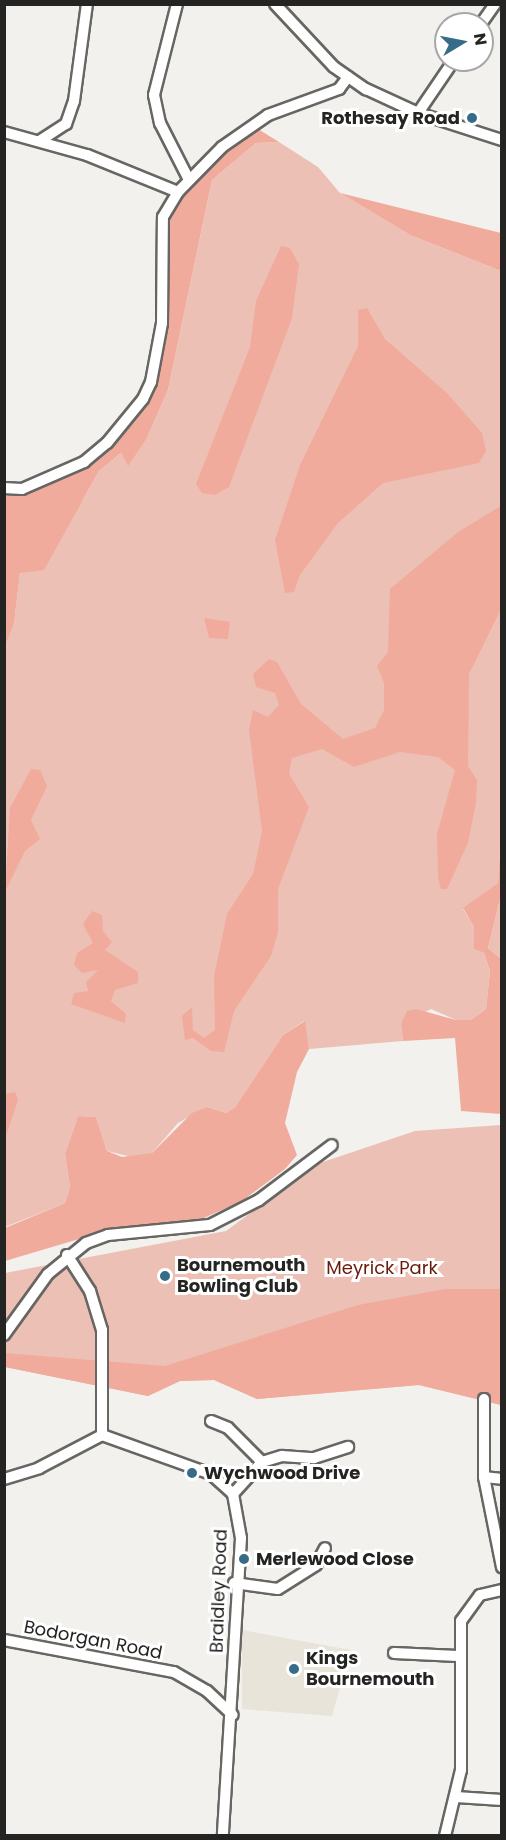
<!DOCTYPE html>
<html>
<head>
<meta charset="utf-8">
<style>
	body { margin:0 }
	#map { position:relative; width:506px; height:1840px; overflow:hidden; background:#f2f1ed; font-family:Poppins,sans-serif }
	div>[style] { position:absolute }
	.built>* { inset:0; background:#e8e4d9 }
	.green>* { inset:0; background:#edc0b6 }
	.forest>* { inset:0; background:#f1ab9c }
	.roads { filter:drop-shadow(2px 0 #676663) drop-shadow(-2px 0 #676663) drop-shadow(0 2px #676663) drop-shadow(0 -2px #676663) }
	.minor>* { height:10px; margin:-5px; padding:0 5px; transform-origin:5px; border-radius:5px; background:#fff }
	.dots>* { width:16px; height:16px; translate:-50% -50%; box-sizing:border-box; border:3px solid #fff; border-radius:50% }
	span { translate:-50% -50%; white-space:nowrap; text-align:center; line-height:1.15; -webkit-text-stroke:6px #fff; paint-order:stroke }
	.poi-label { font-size:18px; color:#242422; font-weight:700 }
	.right { translate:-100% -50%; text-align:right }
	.left { translate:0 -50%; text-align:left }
	.park-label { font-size:18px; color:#6a1a0a }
	.street-label { font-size:18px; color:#242422 }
	.frame { position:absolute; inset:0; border:6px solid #242422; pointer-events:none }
	.north { position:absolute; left:434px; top:12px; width:60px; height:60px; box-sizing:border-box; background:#fff; border:2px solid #a7a7a7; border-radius:50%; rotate:80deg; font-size:16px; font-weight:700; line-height:24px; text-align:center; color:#242422 }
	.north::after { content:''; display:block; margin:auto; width:21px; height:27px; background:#376c88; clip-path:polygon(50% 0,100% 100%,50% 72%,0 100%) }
</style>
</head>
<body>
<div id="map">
	<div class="built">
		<i style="clip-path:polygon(242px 1630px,351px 1650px,332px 1716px,242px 1709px)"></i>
	</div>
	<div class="green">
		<i style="clip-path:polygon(279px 142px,318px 167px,340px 193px,410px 235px,501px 271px,501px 834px,498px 883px,463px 909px,474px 927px,474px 949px,484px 953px,490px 971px,486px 1009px,471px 1020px,456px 1020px,431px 1009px,401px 1024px,403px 1041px,309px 1049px,304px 1021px,283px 1035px,235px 1107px,226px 1113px,207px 1107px,178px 1123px,152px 1153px,136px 1158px,107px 1151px,96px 1117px,78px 1116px,65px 1154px,70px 1187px,65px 1203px,5px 1227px,4px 645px,14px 624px,20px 573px,83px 500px,99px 471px,121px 453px,128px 465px,146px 440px,168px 390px,212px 180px,256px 143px)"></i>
		<i style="clip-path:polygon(501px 895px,501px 959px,488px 948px)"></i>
		<i style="clip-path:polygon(501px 1125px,501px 1405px,419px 1385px,257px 1399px,214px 1380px,180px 1381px,148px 1396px,5px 1367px,5px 1273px,226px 1231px,317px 1164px,415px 1131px)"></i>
	</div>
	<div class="forest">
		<i style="clip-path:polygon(253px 126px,279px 142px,256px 143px,212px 180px,168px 390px,146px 440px,128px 466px,121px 453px,99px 471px,44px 570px,20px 573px,14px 624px,5px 645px,5px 488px,22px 489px,84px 462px,143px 399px,155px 367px,162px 229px,189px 180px)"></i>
		<i style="clip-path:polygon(340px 193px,501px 233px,501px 271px,410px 235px)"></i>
		<i style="clip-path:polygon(281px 246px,290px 248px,299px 264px,292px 318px,229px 487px,215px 495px,202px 493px,196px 484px,250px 347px,256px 301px)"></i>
		<i style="clip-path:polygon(367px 308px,385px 339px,448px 394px,482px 433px,486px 451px,479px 463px,383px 483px,338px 523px,300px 575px,294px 592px,285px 593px,275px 540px,300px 465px,358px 346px,358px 310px)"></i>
		<i style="clip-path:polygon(501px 506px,501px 609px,469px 674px,468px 766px,477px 780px,476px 803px,468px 843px,447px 889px,441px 889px,438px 878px,437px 834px,455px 770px,438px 757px,400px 752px,354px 767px,322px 749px,292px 758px,289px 774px,309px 807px,278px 889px,278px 932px,271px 956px,234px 1011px,224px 1052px,211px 1051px,193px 1038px,185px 1040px,182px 1016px,192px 1007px,193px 1030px,204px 1038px,215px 1030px,214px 976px,227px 914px,253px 874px,262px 831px,249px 730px,253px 710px,268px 717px,279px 705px,275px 693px,256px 687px,253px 674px,269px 659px,277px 662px,301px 704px,343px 739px,375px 728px,384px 710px,384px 683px,377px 666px,388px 652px,390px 589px,458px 532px)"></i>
		<i style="clip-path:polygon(204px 618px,230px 622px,228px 639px,209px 638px)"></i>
		<i style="clip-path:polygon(31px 769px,40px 770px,47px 786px,31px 820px,40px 839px,25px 851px,5px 892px,10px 808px)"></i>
		<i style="clip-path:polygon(501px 834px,501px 895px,488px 948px,501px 959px,501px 1114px,461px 1111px,455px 1038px,403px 1041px,401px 1024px,407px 1011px,416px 1009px,456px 1020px,471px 1020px,486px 1009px,490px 971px,484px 953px,474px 949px,474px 927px,463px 908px,498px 883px)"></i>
		<i style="clip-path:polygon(92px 911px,102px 915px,103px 931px,112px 942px,105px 950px,138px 972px,138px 983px,115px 990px,111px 1001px,126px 1014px,125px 1023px,71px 1004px,74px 993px,88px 991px,86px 982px,98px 970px,82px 973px,74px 965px,77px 953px,93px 943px,83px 924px)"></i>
		<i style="clip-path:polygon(305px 1021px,309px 1049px,297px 1072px,285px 1123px,297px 1155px,285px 1169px,242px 1201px,197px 1221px,116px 1228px,5px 1261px,5px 1228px,65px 1203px,70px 1187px,65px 1154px,78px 1116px,96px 1117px,107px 1151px,122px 1157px,152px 1153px,192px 1113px,207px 1107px,226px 1113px,235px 1107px,283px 1035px)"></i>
		<i style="clip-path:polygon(15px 1092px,18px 1100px,5px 1139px,5px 1094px)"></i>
		<i style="clip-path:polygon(445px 1289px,501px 1289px,501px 1405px,419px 1385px,257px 1399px,214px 1380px,180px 1381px,148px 1396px,5px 1367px,4px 1353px,165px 1366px,358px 1305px)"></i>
	</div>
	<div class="roads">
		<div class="minor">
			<i style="left:177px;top:4px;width:94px;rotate:104.2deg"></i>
			<i style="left:154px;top:95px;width:29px;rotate:78deg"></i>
			<i style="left:160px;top:123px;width:64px;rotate:63deg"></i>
			<i style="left:275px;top:4px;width:86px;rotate:46.9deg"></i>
			<i style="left:334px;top:67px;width:39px;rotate:35deg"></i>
			<i style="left:366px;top:89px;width:57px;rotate:24.8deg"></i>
			<i style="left:418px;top:113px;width:88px;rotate:17.8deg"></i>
			<i style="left:481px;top:24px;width:24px;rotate:-55deg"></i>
			<i style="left:418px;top:113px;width:64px;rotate:-55.8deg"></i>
			<i style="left:4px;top:132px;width:86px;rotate:15.5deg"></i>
			<i style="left:87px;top:155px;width:98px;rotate:22.1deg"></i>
			<i style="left:41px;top:140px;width:30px;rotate:-33deg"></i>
			<i style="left:66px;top:124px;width:24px;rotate:-71deg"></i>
			<i style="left:74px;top:101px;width:98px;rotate:-82.4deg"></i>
			<i style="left:4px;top:488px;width:18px;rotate:3deg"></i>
			<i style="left:22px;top:489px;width:68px;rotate:-23.5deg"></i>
			<i style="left:84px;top:462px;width:30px;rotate:-40deg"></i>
			<i style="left:107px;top:443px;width:57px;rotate:-50.7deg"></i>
			<i style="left:143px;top:399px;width:19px;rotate:-65deg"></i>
			<i style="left:151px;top:382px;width:60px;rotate:-79.4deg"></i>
			<i style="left:162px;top:323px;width:106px;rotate:-89.5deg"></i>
			<i style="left:163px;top:217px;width:29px;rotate:-59deg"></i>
			<i style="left:178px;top:192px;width:63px;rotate:-45.6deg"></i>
			<i style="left:222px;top:147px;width:56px;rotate:-34.8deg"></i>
			<i style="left:268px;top:115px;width:76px;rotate:-20.1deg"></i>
			<i style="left:339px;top:89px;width:15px;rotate:-53deg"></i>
			<i style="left:67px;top:1255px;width:43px;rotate:57.4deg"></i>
			<i style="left:90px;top:1291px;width:41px;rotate:72.9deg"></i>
			<i style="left:102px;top:1330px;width:105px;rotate:90deg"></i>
			<i style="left:4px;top:1335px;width:75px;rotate:-54.2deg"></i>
			<i style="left:48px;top:1274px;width:49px;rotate:-39.2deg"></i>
			<i style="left:86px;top:1243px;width:23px;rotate:-20deg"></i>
			<i style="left:108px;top:1235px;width:102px;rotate:-5.6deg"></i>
			<i style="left:210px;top:1225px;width:55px;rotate:-27deg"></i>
			<i style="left:259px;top:1200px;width:91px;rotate:-37deg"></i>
			<i style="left:484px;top:1399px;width:78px;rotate:90deg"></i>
			<i style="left:484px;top:1477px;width:92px;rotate:78.7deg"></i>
			<i style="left:211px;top:1421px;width:18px;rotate:22deg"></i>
			<i style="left:228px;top:1428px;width:48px;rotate:45deg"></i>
			<i style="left:484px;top:1477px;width:18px;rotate:6deg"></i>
			<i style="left:4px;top:1479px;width:37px;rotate:-17deg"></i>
			<i style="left:39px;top:1468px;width:71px;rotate:-27.6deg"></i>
			<i style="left:102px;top:1435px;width:116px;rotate:19.7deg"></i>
			<i style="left:211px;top:1474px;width:30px;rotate:42deg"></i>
			<i style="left:233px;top:1494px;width:45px;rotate:79.7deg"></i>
			<i style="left:241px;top:1538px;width:299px;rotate:93.5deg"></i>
			<i style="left:233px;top:1494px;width:43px;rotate:-47.8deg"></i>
			<i style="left:262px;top:1462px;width:21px;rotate:-17deg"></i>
			<i style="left:282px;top:1456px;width:32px;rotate:4deg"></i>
			<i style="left:314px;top:1458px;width:36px;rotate:-18deg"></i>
			<i style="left:234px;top:1583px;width:44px;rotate:7.8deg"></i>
			<i style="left:278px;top:1589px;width:45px;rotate:-32.3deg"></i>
			<i style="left:316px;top:1565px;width:19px;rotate:-62deg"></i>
			<i style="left:4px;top:1640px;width:173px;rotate:10.7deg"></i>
			<i style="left:174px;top:1672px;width:38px;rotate:30deg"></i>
			<i style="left:207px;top:1691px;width:35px;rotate:43deg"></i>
			<i style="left:394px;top:1653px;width:64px;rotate:2.7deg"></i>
			<i style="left:456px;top:1797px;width:46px;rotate:3.7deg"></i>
			<i style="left:445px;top:1836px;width:68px;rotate:-76.4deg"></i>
			<i style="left:461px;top:1770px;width:149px;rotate:-90deg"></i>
			<i style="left:461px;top:1621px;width:32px;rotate:-54deg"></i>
			<i style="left:480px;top:1595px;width:23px;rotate:-13deg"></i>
		</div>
	</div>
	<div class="dots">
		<i style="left:472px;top:118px;background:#376c88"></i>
		<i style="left:165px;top:1276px;background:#376c88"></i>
		<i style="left:192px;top:1473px;background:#376c88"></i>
		<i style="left:244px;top:1559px;background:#376c88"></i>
		<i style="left:294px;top:1669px;background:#376c88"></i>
	</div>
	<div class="poi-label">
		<span class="right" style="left:460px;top:118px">Rothesay Road</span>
		<span class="left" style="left:177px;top:1276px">Bournemouth<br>Bowling Club</span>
		<span class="left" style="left:204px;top:1473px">Wychwood Drive</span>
		<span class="left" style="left:256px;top:1559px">Merlewood Close</span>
		<span class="left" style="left:306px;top:1669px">Kings<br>Bournemouth</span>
	</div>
	<div class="park-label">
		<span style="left:382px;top:1268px">Meyrick Park</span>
	</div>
	<div class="street-label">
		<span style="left:219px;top:1591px;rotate:-88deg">Braidley Road</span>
		<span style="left:93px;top:1640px;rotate:11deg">Bodorgan Road</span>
	</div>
	<div class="frame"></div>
	<div class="north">N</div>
</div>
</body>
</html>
